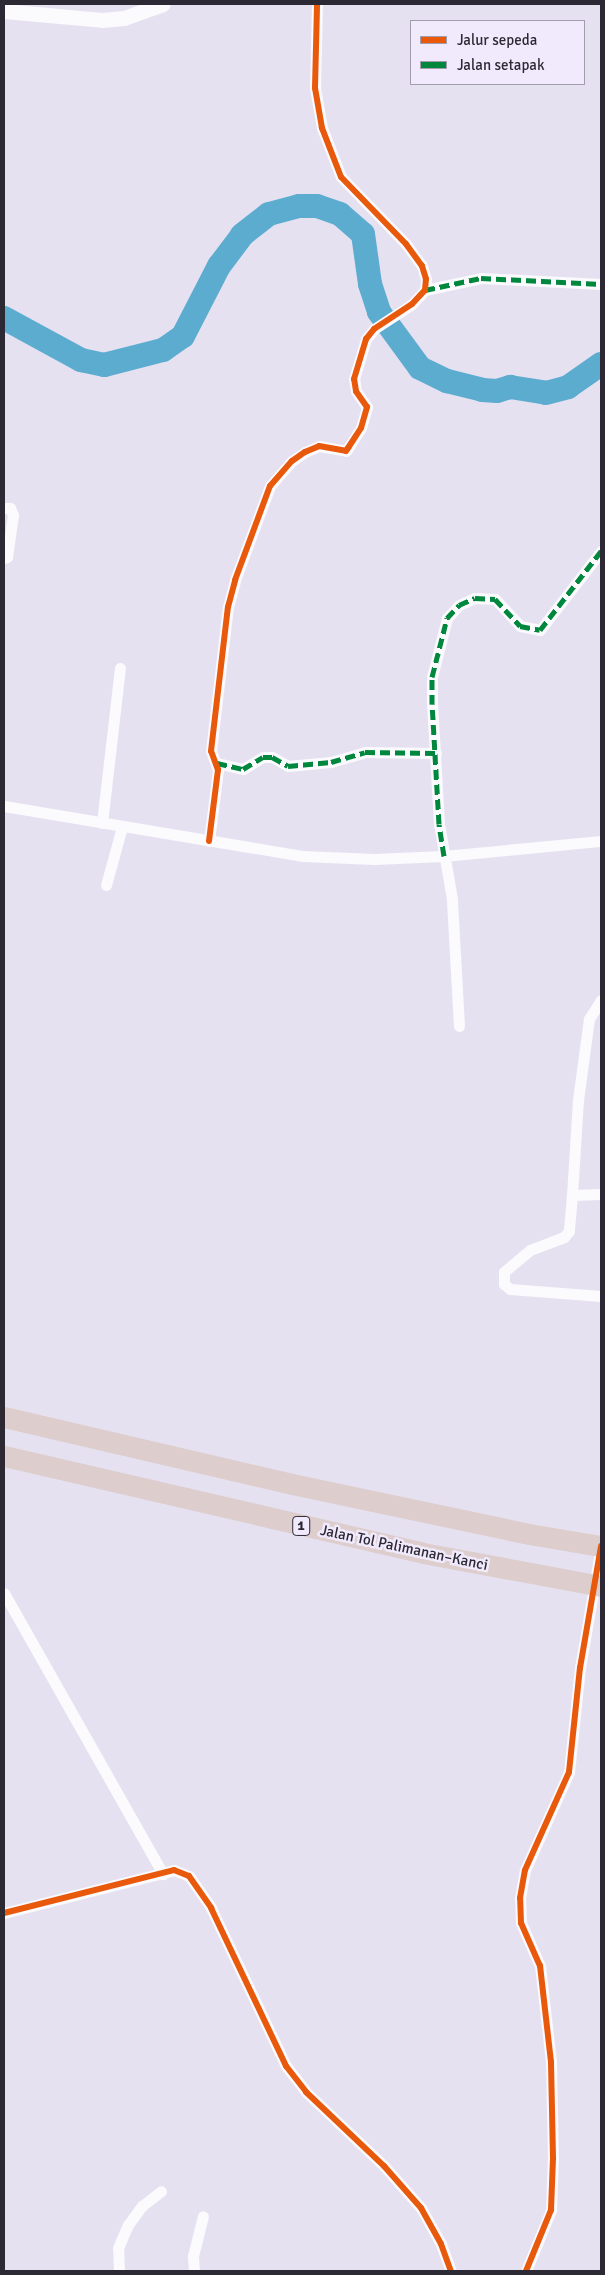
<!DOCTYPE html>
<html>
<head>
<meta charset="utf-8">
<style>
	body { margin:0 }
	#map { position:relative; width:605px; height:2275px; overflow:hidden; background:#e6e1f1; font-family:Signika,sans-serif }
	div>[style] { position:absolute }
	.river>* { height:24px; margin:-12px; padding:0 12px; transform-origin:12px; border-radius:12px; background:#5cacd0 }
	.minor>* { height:11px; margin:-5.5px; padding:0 5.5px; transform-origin:5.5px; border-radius:5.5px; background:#fbfafd }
	.tertiary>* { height:15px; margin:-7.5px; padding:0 7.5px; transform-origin:7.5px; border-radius:7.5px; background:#fbfafd }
	.motorway>* { height:21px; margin:-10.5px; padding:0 10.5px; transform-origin:10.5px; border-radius:10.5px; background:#ddcecd }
	.quiet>* { height:5px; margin-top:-2.5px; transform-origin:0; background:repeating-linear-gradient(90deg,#00873e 0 10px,transparent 0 15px) }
	.cycleway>* { height:6px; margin:-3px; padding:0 3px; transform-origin:3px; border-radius:3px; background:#e8590c }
	span { translate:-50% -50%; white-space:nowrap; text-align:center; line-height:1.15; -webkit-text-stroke:5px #f0eafc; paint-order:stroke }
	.shield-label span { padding:1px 4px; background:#f0eafc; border:1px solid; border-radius:4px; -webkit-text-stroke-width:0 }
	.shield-label { font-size:14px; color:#2d2934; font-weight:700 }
	.street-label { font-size:15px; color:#2d2934 }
	.frame { position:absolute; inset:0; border:5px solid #2d2934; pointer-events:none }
	.legend { position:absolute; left:410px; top:20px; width:175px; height:65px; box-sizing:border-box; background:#f0eafc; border:1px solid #a29dac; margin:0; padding:6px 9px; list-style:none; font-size:15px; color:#2d2934 }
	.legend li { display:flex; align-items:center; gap:10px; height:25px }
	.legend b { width:25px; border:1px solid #a29dac }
</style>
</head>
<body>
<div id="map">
	<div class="river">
		<i style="left:4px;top:318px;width:88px;rotate:28.6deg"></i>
		<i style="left:81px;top:360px;width:24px;rotate:12deg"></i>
		<i style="left:104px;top:365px;width:61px;rotate:-14.3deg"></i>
		<i style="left:163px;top:350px;width:24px;rotate:-35deg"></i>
		<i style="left:183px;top:336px;width:79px;rotate:-62.8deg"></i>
		<i style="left:219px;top:266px;width:39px;rotate:-53deg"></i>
		<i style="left:242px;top:235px;width:34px;rotate:-38deg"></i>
		<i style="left:269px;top:214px;width:31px;rotate:-15deg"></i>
		<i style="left:299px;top:206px;width:18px"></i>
		<i style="left:317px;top:206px;width:24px;rotate:19deg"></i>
		<i style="left:340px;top:214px;width:30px;rotate:41deg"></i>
		<i style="left:363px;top:234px;width:50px;rotate:82deg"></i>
		<i style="left:370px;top:284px;width:29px;rotate:72deg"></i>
		<i style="left:379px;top:312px;width:69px;rotate:53.8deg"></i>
		<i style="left:420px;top:368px;width:30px;rotate:26deg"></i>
		<i style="left:447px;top:381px;width:36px;rotate:14deg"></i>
		<i style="left:482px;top:390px;width:15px;rotate:4deg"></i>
		<i style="left:497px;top:391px;width:14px;rotate:-17deg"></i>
		<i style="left:510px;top:387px;width:36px;rotate:9deg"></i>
		<i style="left:546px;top:393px;width:23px;rotate:-15deg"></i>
		<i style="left:568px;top:387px;width:40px;rotate:-34.9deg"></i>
	</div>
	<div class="minor">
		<i style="left:425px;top:290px;width:57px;rotate:-12.1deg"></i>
		<i style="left:481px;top:278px;width:120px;rotate:2.9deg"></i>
		<i style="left:4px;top:508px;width:6px"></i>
		<i style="left:10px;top:508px;width:8px;rotate:67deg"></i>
		<i style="left:13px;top:515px;width:42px;rotate:98.1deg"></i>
		<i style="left:7px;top:557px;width:3px;rotate:162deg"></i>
		<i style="left:217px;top:763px;width:27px;rotate:13deg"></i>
		<i style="left:243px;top:769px;width:23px;rotate:-31deg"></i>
		<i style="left:263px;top:757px;width:9px"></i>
		<i style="left:272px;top:757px;width:18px;rotate:29deg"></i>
		<i style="left:288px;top:766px;width:43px;rotate:-5.3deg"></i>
		<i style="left:331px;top:762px;width:35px;rotate:-16deg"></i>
		<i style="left:365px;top:752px;width:71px;rotate:0.8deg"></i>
		<i style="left:4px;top:806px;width:302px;rotate:9.5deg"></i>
		<i style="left:302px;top:856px;width:72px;rotate:2.4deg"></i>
		<i style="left:374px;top:859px;width:70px;rotate:-2.5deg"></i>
		<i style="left:444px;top:856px;width:158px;rotate:-5.5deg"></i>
		<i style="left:102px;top:823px;width:156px;rotate:-83.4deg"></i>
		<i style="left:209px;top:841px;width:72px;rotate:-82.8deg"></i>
		<i style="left:218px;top:770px;width:20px;rotate:-110deg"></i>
		<i style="left:211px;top:751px;width:145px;rotate:-83.3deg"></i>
		<i style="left:228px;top:607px;width:28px;rotate:-75deg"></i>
		<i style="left:235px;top:580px;width:100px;rotate:-69.6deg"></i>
		<i style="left:270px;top:486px;width:33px;rotate:-49deg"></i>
		<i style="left:292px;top:461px;width:16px;rotate:-35deg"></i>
		<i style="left:305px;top:452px;width:15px;rotate:-23deg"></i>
		<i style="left:319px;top:446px;width:27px;rotate:10deg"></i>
		<i style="left:346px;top:451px;width:4px;rotate:-56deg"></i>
		<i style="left:348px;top:448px;width:24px;rotate:-57deg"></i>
		<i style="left:361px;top:428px;width:22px;rotate:-74deg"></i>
		<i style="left:367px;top:407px;width:19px;rotate:-125deg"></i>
		<i style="left:356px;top:391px;width:12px;rotate:-99deg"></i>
		<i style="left:354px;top:379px;width:42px;rotate:-73.3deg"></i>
		<i style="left:366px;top:339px;width:13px;rotate:-51deg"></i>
		<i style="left:374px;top:329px;width:45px;rotate:-33.3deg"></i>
		<i style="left:412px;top:304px;width:19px;rotate:-47deg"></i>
		<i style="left:425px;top:290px;width:11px;rotate:-85deg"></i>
		<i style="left:426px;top:279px;width:14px;rotate:-107deg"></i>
		<i style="left:422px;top:266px;width:27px;rotate:-126deg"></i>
		<i style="left:406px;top:244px;width:93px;rotate:-134.1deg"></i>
		<i style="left:341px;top:177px;width:53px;rotate:-111.2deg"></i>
		<i style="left:322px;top:128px;width:41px;rotate:-99.9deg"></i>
		<i style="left:315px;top:88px;width:84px;rotate:-88.6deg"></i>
		<i style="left:106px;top:885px;width:60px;rotate:-74.6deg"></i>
		<i style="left:459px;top:1026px;width:127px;rotate:-93.2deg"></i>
		<i style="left:452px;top:899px;width:76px;rotate:-99.8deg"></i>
		<i style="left:439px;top:824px;width:120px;rotate:-93.3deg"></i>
		<i style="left:432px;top:704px;width:27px;rotate:-90deg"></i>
		<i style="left:432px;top:677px;width:61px;rotate:-75.7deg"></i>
		<i style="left:447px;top:618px;width:18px;rotate:-47deg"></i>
		<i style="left:459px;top:605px;width:17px;rotate:-24deg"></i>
		<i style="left:475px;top:598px;width:20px;rotate:3deg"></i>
		<i style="left:495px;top:599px;width:37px;rotate:47deg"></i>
		<i style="left:520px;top:626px;width:20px;rotate:11deg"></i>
		<i style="left:540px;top:630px;width:100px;rotate:-52.3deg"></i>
		<i style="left:601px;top:1194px;width:29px;rotate:178deg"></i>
		<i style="left:572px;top:1195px;width:36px;rotate:95deg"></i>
		<i style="left:569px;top:1231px;width:8px;rotate:130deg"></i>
		<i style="left:564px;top:1237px;width:36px;rotate:159deg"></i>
		<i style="left:530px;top:1250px;width:34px;rotate:140deg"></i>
		<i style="left:504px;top:1272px;width:12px;rotate:90deg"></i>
		<i style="left:504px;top:1284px;width:8px;rotate:40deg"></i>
		<i style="left:510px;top:1289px;width:91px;rotate:4.4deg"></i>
		<i style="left:572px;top:1195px;width:95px;rotate:-86.4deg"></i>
		<i style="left:578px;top:1100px;width:82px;rotate:-82.3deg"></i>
		<i style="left:589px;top:1019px;width:22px;rotate:-58deg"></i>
		<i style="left:4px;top:1593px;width:323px;rotate:60.5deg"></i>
		<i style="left:4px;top:1913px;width:175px;rotate:-14.2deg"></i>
		<i style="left:174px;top:1870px;width:16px;rotate:22deg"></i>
		<i style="left:189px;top:1876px;width:39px;rotate:55deg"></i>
		<i style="left:211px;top:1908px;width:175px;rotate:64.6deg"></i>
		<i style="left:286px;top:2066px;width:33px;rotate:52deg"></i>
		<i style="left:306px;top:2092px;width:108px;rotate:43.5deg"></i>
		<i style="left:384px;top:2166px;width:56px;rotate:48.6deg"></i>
		<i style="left:421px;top:2208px;width:41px;rotate:60.9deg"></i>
		<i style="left:441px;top:2244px;width:29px;rotate:70deg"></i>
		<i style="left:119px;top:2271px;width:23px;rotate:-92deg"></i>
		<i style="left:118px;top:2248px;width:25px;rotate:-67deg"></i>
		<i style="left:128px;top:2225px;width:24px;rotate:-54deg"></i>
		<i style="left:142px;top:2206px;width:24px;rotate:-38deg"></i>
		<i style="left:194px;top:2271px;width:15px;rotate:-94deg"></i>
		<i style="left:193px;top:2256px;width:41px;rotate:-76deg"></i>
		<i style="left:526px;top:2271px;width:66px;rotate:-67.7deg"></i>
		<i style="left:551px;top:2210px;width:52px;rotate:-87.8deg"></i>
		<i style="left:553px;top:2158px;width:96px;rotate:-91.2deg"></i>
		<i style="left:551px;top:2062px;width:97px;rotate:-96.5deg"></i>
		<i style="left:540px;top:1966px;width:47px;rotate:-113.8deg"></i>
		<i style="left:521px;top:1923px;width:25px;rotate:-92deg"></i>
		<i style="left:520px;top:1898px;width:28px;rotate:-80deg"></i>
		<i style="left:525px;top:1870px;width:107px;rotate:-65.8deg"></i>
		<i style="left:569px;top:1772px;width:105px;rotate:-84deg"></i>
		<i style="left:580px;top:1668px;width:124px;rotate:-80.2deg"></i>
	</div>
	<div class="tertiary">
		<i style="left:4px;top:11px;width:98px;rotate:5.2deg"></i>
		<i style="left:102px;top:20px;width:22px;rotate:-5deg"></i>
		<i style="left:124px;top:18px;width:41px;rotate:-19.7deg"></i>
	</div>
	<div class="motorway">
		<i style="left:4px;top:1417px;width:296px;rotate:13.1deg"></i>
		<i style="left:292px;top:1484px;width:242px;rotate:11.9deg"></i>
		<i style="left:529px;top:1534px;width:73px;rotate:9.5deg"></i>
		<i style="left:4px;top:1456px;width:430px;rotate:13deg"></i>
		<i style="left:423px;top:1553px;width:181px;rotate:10.5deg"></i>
	</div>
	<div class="quiet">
		<i style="left:425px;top:290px;width:57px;rotate:-12.1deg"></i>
		<i style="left:481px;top:278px;width:120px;rotate:2.9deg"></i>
		<i style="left:217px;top:763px;width:27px;rotate:13deg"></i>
		<i style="left:243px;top:769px;width:23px;rotate:-31deg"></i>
		<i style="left:263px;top:757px;width:9px"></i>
		<i style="left:272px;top:757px;width:18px;rotate:29deg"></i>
		<i style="left:288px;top:766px;width:43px;rotate:-5.3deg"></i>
		<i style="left:331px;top:762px;width:35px;rotate:-16deg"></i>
		<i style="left:365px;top:752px;width:71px;rotate:0.8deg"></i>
		<i style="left:444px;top:856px;width:32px;rotate:-99deg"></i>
		<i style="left:439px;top:824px;width:120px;rotate:-93.3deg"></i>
		<i style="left:432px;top:704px;width:27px;rotate:-90deg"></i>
		<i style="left:432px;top:677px;width:61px;rotate:-75.7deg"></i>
		<i style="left:447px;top:618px;width:18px;rotate:-47deg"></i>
		<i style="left:459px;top:605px;width:17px;rotate:-24deg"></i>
		<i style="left:475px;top:598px;width:20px;rotate:3deg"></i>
		<i style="left:495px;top:599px;width:37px;rotate:47deg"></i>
		<i style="left:520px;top:626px;width:20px;rotate:11deg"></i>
		<i style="left:540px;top:630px;width:100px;rotate:-52.3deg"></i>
	</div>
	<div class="cycleway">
		<i style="left:209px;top:841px;width:72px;rotate:-82.8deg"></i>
		<i style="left:218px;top:770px;width:20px;rotate:-110deg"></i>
		<i style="left:211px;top:751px;width:145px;rotate:-83.3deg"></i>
		<i style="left:228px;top:607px;width:28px;rotate:-75deg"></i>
		<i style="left:235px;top:580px;width:100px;rotate:-69.6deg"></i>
		<i style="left:270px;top:486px;width:33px;rotate:-49deg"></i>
		<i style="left:292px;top:461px;width:16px;rotate:-35deg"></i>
		<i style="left:305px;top:452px;width:15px;rotate:-23deg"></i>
		<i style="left:319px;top:446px;width:27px;rotate:10deg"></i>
		<i style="left:346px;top:451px;width:4px;rotate:-56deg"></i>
		<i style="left:348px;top:448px;width:24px;rotate:-57deg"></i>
		<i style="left:361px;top:428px;width:22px;rotate:-74deg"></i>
		<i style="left:367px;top:407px;width:19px;rotate:-125deg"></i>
		<i style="left:356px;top:391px;width:12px;rotate:-99deg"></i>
		<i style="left:354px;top:379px;width:42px;rotate:-73.3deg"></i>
		<i style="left:366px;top:339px;width:13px;rotate:-51deg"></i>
		<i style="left:374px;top:329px;width:45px;rotate:-33.3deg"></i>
		<i style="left:412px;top:304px;width:19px;rotate:-47deg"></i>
		<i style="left:425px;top:290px;width:11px;rotate:-85deg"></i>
		<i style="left:426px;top:279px;width:14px;rotate:-107deg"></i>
		<i style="left:422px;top:266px;width:27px;rotate:-126deg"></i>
		<i style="left:406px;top:244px;width:93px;rotate:-134.1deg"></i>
		<i style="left:341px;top:177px;width:53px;rotate:-111.2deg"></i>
		<i style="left:322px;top:128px;width:41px;rotate:-99.9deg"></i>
		<i style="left:315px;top:88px;width:84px;rotate:-88.6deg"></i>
		<i style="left:4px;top:1913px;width:175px;rotate:-14.2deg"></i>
		<i style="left:174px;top:1870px;width:16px;rotate:22deg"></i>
		<i style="left:189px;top:1876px;width:39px;rotate:55deg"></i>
		<i style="left:211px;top:1908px;width:175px;rotate:64.6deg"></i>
		<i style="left:286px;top:2066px;width:33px;rotate:52deg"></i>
		<i style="left:306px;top:2092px;width:108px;rotate:43.5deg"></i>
		<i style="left:384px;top:2166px;width:56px;rotate:48.6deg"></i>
		<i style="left:421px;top:2208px;width:41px;rotate:60.9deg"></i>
		<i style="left:441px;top:2244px;width:29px;rotate:70deg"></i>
		<i style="left:526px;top:2271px;width:66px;rotate:-67.7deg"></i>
		<i style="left:551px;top:2210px;width:52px;rotate:-87.8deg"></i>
		<i style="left:553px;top:2158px;width:96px;rotate:-91.2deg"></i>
		<i style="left:551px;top:2062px;width:97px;rotate:-96.5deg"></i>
		<i style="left:540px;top:1966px;width:47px;rotate:-113.8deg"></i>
		<i style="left:521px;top:1923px;width:25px;rotate:-92deg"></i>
		<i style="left:520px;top:1898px;width:28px;rotate:-80deg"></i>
		<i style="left:525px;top:1870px;width:107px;rotate:-65.8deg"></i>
		<i style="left:569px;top:1772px;width:105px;rotate:-84deg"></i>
		<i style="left:580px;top:1668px;width:124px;rotate:-80.2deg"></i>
	</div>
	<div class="shield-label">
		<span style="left:301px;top:1526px">1</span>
	</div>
	<div class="street-label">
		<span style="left:404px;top:1548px;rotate:12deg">Jalan Tol Palimanan–Kanci</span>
	</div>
	<div class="frame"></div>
	<ul class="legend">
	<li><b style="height:6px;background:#e8590c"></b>Jalur sepeda</li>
	<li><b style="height:6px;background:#00873e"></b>Jalan setapak</li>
	</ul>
</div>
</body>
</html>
